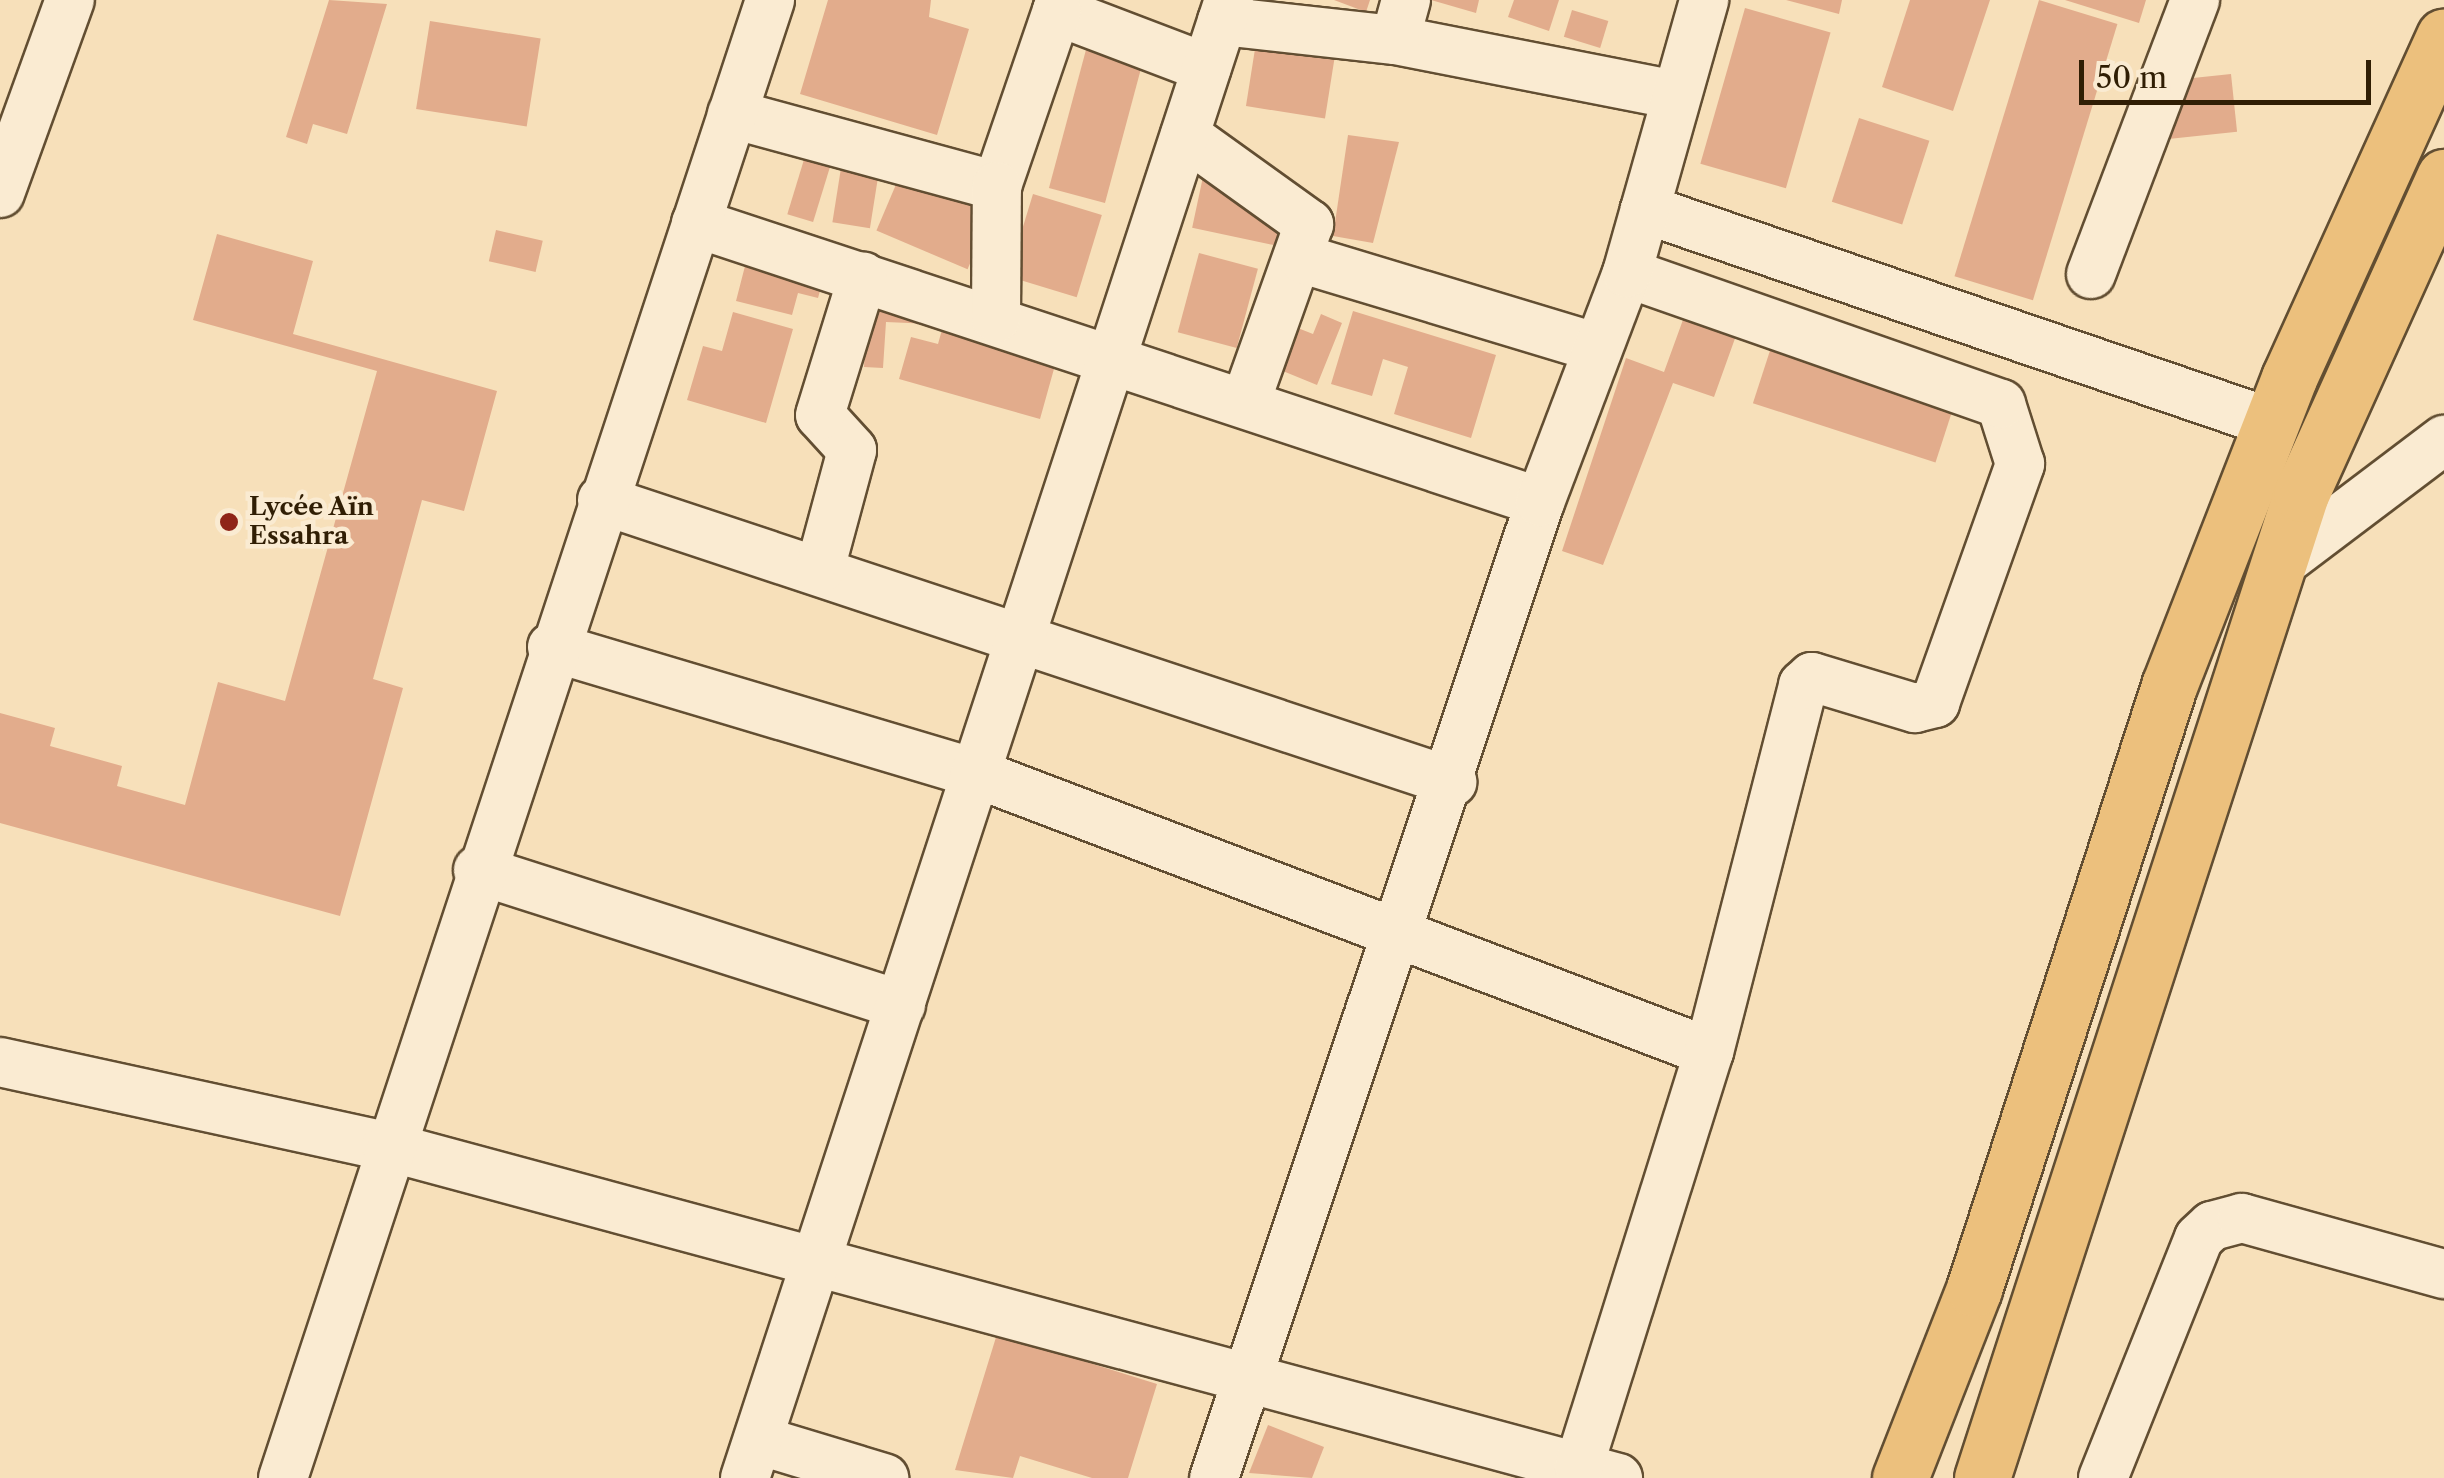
<!DOCTYPE html>
<html>
<head>
<meta charset="utf-8">
<style>
	body { margin:0 }
	#map { position:relative; width:2444px; height:1478px; overflow:hidden; background:#f7e0ba; font-family:"Libre Caslon Text",serif }
	div>[style] { position:absolute }
	.building>* { inset:0; background:#e2ac8c; transform-origin:0 0 }
	.roads { filter:drop-shadow(2px 0 #624e32) drop-shadow(-2px 0 #624e32) drop-shadow(0 2px #624e32) drop-shadow(0 -2px #624e32) }
	.minor>* { height:48px; margin:-24px; padding:0 24px; transform-origin:24px; border-radius:24px; background:#faebd2 }
	.highway>* { height:55px; margin:-27.5px; padding:0 27.5px; transform-origin:27.5px; border-radius:27.5px; background:#ecc07d }
	.dots>* { width:28px; height:28px; translate:-50% -50%; box-sizing:border-box; border:5px solid #faebd2; border-radius:50% }
	span { translate:-50% -50%; white-space:nowrap; text-align:center; line-height:1.15; -webkit-text-stroke:9px #faebd2; paint-order:stroke }
	.poi-label { font-size:25px; color:#301e04; font-weight:700 }
	.left { translate:0 -50%; text-align:left }
	.scale { position:absolute; left:2079px; top:60px; width:292px; height:45px; box-sizing:border-box; border:5px solid #301e04; border-top:0; padding-left:12px; font-size:30px; line-height:35px; white-space:nowrap; color:#301e04; -webkit-text-stroke:8px #faebd2; paint-order:stroke }
</style>
</head>
<body>
<div id="map">
	<div class="building">
		<i style="clip-path:polygon(329px 0,387px 4px,347px 134px,313px 124px,307px 144px,286px 137px)"></i>
		<i style="clip-path:polygon(828px 0,931px 0,929px 17px,969px 29px,937px 135px,800px 94px)"></i>
		<i style="clip-path:polygon(1334px 0,1370px 0,1366px 12px)"></i>
		<i style="clip-path:polygon(1431px 0,1479px 0,1476px 13px)"></i>
		<i style="clip-path:polygon(1514px 0,1559px 0,1549px 31px,1508px 17px)"></i>
		<i style="clip-path:polygon(1786px 0,1842px 0,1839px 14px)"></i>
		<i style="clip-path:polygon(1910px 0,1990px 0,1953px 111px,1882px 87px)"></i>
		<i style="left:2039px;top:0;width:82px;height:289px;rotate:17deg"></i>
		<i style="clip-path:polygon(2065px 0,2146px 0,2139px 23px)"></i>
		<i style="left:1745px;top:8px;width:89px;height:162px;rotate:16deg"></i>
		<i style="left:1572px;top:10px;width:38px;height:28px;rotate:17deg"></i>
		<i style="left:430px;top:21px;width:112px;height:89px;rotate:9deg"></i>
		<i style="left:1258px;top:30px;width:80px;height:77px;rotate:9deg"></i>
		<i style="left:1087px;top:46px;width:58px;height:147px;rotate:15deg"></i>
		<i style="left:2231px;top:74px;width:58px;height:69px;rotate:84deg"></i>
		<i style="left:1859px;top:118px;width:74px;height:88px;rotate:18deg"></i>
		<i style="clip-path:polygon(1348px 135px,1399px 142px,1373px 243px,1333px 236px)"></i>
		<i style="left:806px;top:153px;width:27px;height:64px;rotate:17deg"></i>
		<i style="left:841px;top:168px;width:38px;height:55px;rotate:9deg"></i>
		<i style="left:903px;top:168px;width:99px;height:68px;rotate:23deg"></i>
		<i style="left:1204px;top:172px;width:87px;height:57px;rotate:12deg"></i>
		<i style="left:1033px;top:194px;width:72px;height:86px;rotate:17deg"></i>
		<i style="left:496px;top:230px;width:48px;height:32px;rotate:13deg"></i>
		<i style="clip-path:polygon(217px 234px,313px 261px,293px 334px,497px 391px,464px 511px,422px 500px,373px 679px,403px 688px,340px 916px,0 823px,0 713px,55px 728px,50px 746px,122px 766px,117px 786px,185px 805px,218px 682px,285px 701px,377px 371px,193px 320px)"></i>
		<i style="clip-path:polygon(753px 235px,830px 255px,818px 298px,798px 293px,792px 315px,736px 301px)"></i>
		<i style="left:1199px;top:253px;width:61px;height:82px;rotate:15deg"></i>
		<i style="clip-path:polygon(1700px 273px,1752px 291px,1714px 397px,1673px 383px,1603px 565px,1562px 551px,1626px 358px,1664px 372px)"></i>
		<i style="clip-path:polygon(868px 289px,931px 324px,886px 322px,883px 368px,864px 367px)"></i>
		<i style="clip-path:polygon(950px 301px,1064px 333px,1040px 419px,899px 379px,911px 337px,938px 344px)"></i>
		<i style="clip-path:polygon(1353px 311px,1496px 355px,1471px 438px,1394px 414px,1408px 367px,1383px 359px,1372px 396px,1331px 384px)"></i>
		<i style="clip-path:polygon(733px 312px,793px 329px,766px 423px,687px 400px,703px 346px,722px 351px)"></i>
		<i style="clip-path:polygon(1321px 314px,1342px 323px,1317px 385px,1263px 363px,1280px 321px,1313px 334px)"></i>
		<i style="left:1777px;top:329px;width:192px;height:78px;rotate:18deg"></i>
		<i style="clip-path:polygon(997px 1334px,1157px 1384px,1128px 1478px,1092px 1478px,1020px 1456px,1013px 1478px,955px 1470px)"></i>
		<i style="clip-path:polygon(1268px 1425px,1324px 1447px,1312px 1478px,1249px 1473px)"></i>
	</div>
	<div class="roads">
		<div class="minor">
			<i style="left:1061px;top:0;width:12px;rotate:110deg"></i>
			<i style="left:1057px;top:11px;width:160px;rotate:20.8deg"></i>
			<i style="left:1406px;top:0;width:41px;rotate:105.4deg"></i>
			<i style="left:1395px;top:40px;width:286px;rotate:11.1deg"></i>
			<i style="left:1222px;top:21px;width:174px;rotate:6.3deg"></i>
			<i style="left:732px;top:114px;width:275px;rotate:15.2deg"></i>
			<i style="left:997px;top:186px;width:185px;rotate:-71.1deg"></i>
			<i style="left:1185px;top:135px;width:153px;rotate:35.7deg"></i>
			<i style="left:1309px;top:224px;width:188px;rotate:109.6deg"></i>
			<i style="left:0;top:193px;width:205px;rotate:-70.1deg"></i>
			<i style="left:1645px;top:209px;width:663px;rotate:18.85deg"></i>
			<i style="left:696px;top:223px;width:889px;rotate:18.29deg"></i>
			<i style="left:1303px;top:259px;width:308px;rotate:16.8deg"></i>
			<i style="left:2091px;top:274px;width:293px;rotate:-69.2deg"></i>
			<i style="left:996px;top:318px;width:132px;rotate:-89.6deg"></i>
			<i style="left:602px;top:500px;width:896px;rotate:18.35deg"></i>
			<i style="left:2276px;top:567px;width:211px;rotate:-37.1deg"></i>
			<i style="left:820px;top:569px;width:123px;rotate:-74.9deg"></i>
			<i style="left:852px;top:450px;width:47px;rotate:-132.4deg"></i>
			<i style="left:820px;top:415px;width:145px;rotate:-72.8deg"></i>
			<i style="left:552px;top:647px;width:441px;rotate:16.6deg"></i>
			<i style="left:975px;top:773px;width:785px;rotate:20.81deg"></i>
			<i style="left:478px;top:870px;width:444px;rotate:17.7deg"></i>
			<i style="left:0;top:1062px;width:395px;rotate:12.3deg"></i>
			<i style="left:386px;top:1146px;width:1276px;rotate:15.08deg"></i>
			<i style="left:758px;top:1440px;width:132px;rotate:16.8deg"></i>
			<i style="left:1579px;top:1466px;width:434px;rotate:-72.6deg"></i>
			<i style="left:1709px;top:1052px;width:379px;rotate:-75.6deg"></i>
			<i style="left:1803px;top:685px;width:12px;rotate:-42deg"></i>
			<i style="left:1812px;top:677px;width:108px;rotate:16.8deg"></i>
			<i style="left:1915px;top:708px;width:21px;rotate:-14deg"></i>
			<i style="left:1935px;top:703px;width:254px;rotate:-70.4deg"></i>
			<i style="left:2020px;top:464px;width:63px;rotate:-107.6deg"></i>
			<i style="left:2001px;top:404px;width:396px;rotate:-160.7deg"></i>
			<i style="left:283px;top:1478px;width:1556px;rotate:-71.76deg"></i>
			<i style="left:745px;top:1478px;width:1555px;rotate:-71.87deg"></i>
			<i style="left:1214px;top:1478px;width:1029px;rotate:-71.53deg"></i>
			<i style="left:1540px;top:502px;width:245px;rotate:-69.2deg"></i>
			<i style="left:1627px;top:273px;width:284px;rotate:-74.2deg"></i>
			<i style="left:2103px;top:1478px;width:258px;rotate:-68.2deg"></i>
			<i style="left:2199px;top:1238px;width:18px;rotate:-43deg"></i>
			<i style="left:2212px;top:1226px;width:31px;rotate:-15deg"></i>
			<i style="left:2242px;top:1218px;width:210px;rotate:15.5deg"></i>
		</div>
		<div class="highway">
			<i style="left:1900px;top:1478px;width:203px;rotate:-68.6deg"></i>
			<i style="left:1974px;top:1289px;width:634px;rotate:-72.08deg"></i>
			<i style="left:2169px;top:686px;width:331px;rotate:-68.7deg"></i>
			<i style="left:2289px;top:378px;width:375px;rotate:-65.6deg"></i>
			<i style="left:1982px;top:1478px;width:1034px;rotate:-72.04deg"></i>
			<i style="left:2301px;top:494px;width:348px;rotate:-65.7deg"></i>
		</div>
	</div>
	<div class="dots">
		<i style="left:229px;top:522px;background:#8f2418"></i>
	</div>
	<div class="poi-label">
		<span class="left" style="left:249px;top:522px">Lycée Aïn<br>Essahra</span>
	</div>
	<div class="scale">50 m</div>
</div>
</body>
</html>
